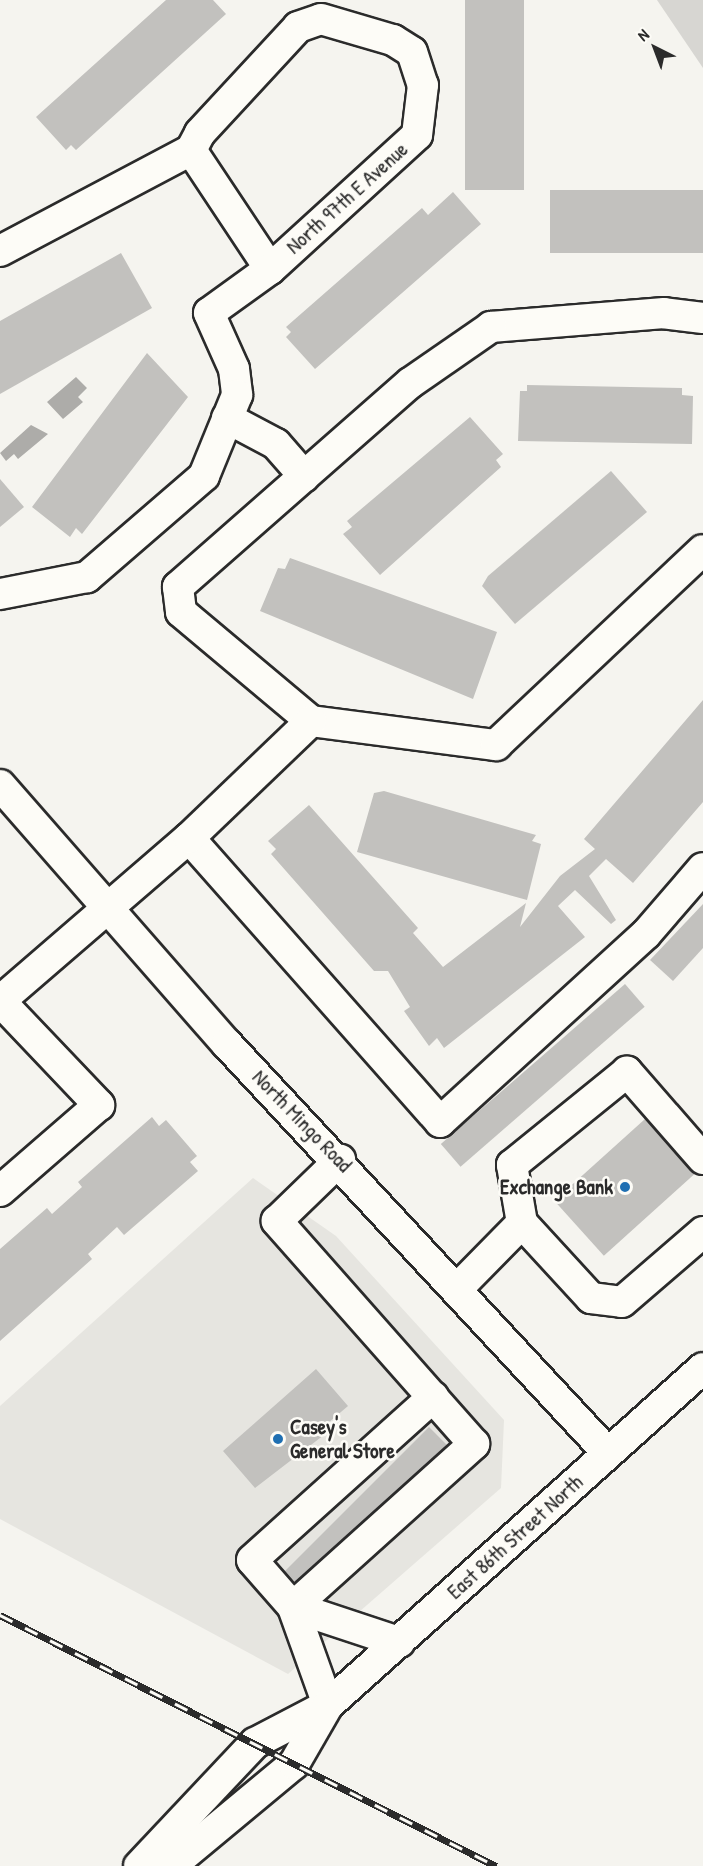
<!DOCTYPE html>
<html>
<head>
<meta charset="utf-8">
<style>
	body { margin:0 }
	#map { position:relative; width:703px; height:1866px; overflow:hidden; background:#f5f4ef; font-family:"Patrick Hand",sans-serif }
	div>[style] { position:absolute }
	.built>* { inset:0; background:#e6e5e0 }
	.green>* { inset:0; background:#d7d6d2 }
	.water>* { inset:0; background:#adaca9 }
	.building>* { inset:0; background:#c2c1be; transform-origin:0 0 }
	.roads { filter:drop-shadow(2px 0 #2b2b2b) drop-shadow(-2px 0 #2b2b2b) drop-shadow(0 2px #2b2b2b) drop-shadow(0 -2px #2b2b2b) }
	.minor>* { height:30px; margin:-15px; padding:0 15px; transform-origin:15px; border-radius:15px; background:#fdfcf7 }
	.rail>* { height:7px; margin-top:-3.5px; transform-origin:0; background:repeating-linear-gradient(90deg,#fdfcf7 0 14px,#2b2b2b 0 28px); box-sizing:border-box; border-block:2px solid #2b2b2b }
	.dots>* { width:16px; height:16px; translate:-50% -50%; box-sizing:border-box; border:3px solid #fdfcf7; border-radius:50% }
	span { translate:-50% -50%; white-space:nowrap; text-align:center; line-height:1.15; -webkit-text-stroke:5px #fdfcf7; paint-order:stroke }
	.street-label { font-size:21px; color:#2b2b2b }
	.poi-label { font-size:21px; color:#2b2b2b; font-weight:700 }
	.right { translate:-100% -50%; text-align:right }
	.left { translate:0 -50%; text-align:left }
	.north { position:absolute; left:625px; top:18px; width:60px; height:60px; -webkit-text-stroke:4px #fdfcf7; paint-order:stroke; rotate:318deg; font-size:16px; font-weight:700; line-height:24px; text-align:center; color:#2b2b2b }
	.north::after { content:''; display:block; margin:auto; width:21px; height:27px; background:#2b2b2b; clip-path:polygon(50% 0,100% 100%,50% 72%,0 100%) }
</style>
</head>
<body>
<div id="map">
	<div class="built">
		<i style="clip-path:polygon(253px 1178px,336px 1236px,504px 1420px,501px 1488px,288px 1674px,0 1519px,0 1406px)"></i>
	</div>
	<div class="green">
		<i style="clip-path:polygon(657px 0,703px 0,703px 68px)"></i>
	</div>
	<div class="water">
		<i style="clip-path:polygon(76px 377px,87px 388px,78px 397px,83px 402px,63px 419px,47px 402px)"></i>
		<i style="clip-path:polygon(31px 425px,48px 434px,18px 459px,14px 454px,6px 461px,0 453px)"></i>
	</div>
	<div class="building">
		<i style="clip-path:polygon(166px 0,213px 0,226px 14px,76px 150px,71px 145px,66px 150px,36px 117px)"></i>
		<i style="left:465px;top:0;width:59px;height:190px"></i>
		<i style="left:703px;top:190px;width:63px;height:153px;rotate:90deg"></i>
		<i style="clip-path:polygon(453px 192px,481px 224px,315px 369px,286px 337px,291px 332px,286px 327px,422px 208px,428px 215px)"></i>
		<i style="clip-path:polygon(121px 253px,152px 308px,0 394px,0 321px)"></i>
		<i style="clip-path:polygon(147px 353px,188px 397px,82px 534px,76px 528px,70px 537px,32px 507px)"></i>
		<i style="clip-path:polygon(527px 385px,682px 388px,682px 395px,693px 396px,692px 444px,518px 441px,520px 391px,527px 391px)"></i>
		<i style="clip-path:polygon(470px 417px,503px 454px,496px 460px,501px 467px,380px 575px,343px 534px,352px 527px,347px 521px)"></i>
		<i style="clip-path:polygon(611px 471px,647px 512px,515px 624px,482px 586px,488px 576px)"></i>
		<i style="clip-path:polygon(0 479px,24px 507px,0 527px)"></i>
		<i style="clip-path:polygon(290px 558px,497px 632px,473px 699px,260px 611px,278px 568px,285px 569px)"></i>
		<i style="clip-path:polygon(703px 700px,703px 802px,633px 883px,606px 859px,589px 876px,616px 920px,611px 924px,575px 890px,558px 906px,585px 937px,444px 1048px,437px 1038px,429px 1046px,404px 1011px,410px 1007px,388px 971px,374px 971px,271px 854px,276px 849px,268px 841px,309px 805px,418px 928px,413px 933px,443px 967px,526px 903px,520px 927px,560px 876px,595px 849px,584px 839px)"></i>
		<i style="clip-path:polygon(384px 791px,536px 835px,532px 841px,541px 844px,527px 900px,357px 852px,374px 793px)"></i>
		<i style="clip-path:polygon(703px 904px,703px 948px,673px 981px,650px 960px)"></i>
		<i style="left:625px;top:984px;width:30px;height:244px;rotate:49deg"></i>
		<i style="clip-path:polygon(152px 1117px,159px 1126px,166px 1120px,197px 1156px,190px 1162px,198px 1171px,124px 1235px,117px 1227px,88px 1254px,92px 1259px,0 1341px,0 1249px,47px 1208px,52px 1214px,82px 1187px,78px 1182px)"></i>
		<i style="left:645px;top:1119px;width:74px;height:122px;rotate:48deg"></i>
		<i style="clip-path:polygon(316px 1369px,348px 1406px,328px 1423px,333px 1428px,255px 1488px,223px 1451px)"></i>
		<i style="left:429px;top:1427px;width:25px;height:204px;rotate:45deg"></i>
	</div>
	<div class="roads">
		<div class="minor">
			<i style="left:191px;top:150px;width:143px;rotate:56.4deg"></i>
			<i style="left:0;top:251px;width:216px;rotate:-27.9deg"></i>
			<i style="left:191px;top:150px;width:19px;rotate:-62deg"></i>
			<i style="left:200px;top:133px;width:144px;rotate:-47.2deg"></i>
			<i style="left:298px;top:27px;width:24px;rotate:-19deg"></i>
			<i style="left:321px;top:19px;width:75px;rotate:16.3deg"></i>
			<i style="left:393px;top:40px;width:22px;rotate:32deg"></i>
			<i style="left:412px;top:52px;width:35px;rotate:72deg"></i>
			<i style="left:423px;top:85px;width:50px;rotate:96.8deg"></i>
			<i style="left:417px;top:135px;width:199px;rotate:137.6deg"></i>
			<i style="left:270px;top:269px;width:75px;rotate:144.2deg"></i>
			<i style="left:209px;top:313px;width:61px;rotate:65.9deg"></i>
			<i style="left:234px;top:369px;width:26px;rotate:83deg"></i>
			<i style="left:237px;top:395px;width:87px;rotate:112.2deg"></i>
			<i style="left:204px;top:476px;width:155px;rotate:139.2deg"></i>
			<i style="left:87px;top:577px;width:89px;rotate:168.9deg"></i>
			<i style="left:703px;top:318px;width:39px;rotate:-173deg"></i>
			<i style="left:664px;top:313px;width:174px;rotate:175.4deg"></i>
			<i style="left:491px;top:327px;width:98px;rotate:145.3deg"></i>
			<i style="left:410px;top:383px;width:309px;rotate:138.7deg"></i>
			<i style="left:178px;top:587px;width:25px;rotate:83deg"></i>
			<i style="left:181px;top:612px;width:170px;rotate:40deg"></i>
			<i style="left:311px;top:721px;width:187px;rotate:7.4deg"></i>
			<i style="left:496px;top:745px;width:284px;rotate:-43.3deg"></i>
			<i style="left:227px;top:418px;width:55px;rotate:28deg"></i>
			<i style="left:276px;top:444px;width:43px;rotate:48.8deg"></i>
			<i style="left:0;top:785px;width:344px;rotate:48.8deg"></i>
			<i style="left:227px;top:1044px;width:559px;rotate:47.03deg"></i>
			<i style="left:189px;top:838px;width:379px;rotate:48.5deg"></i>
			<i style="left:440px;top:1122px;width:279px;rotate:-42.4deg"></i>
			<i style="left:646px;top:934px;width:87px;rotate:-49.2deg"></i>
			<i style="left:0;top:1001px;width:250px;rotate:-40.8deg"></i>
			<i style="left:189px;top:838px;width:169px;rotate:-43.8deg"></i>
			<i style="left:0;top:1001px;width:144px;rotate:46.4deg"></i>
			<i style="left:99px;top:1105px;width:131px;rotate:139deg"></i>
			<i style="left:703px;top:1159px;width:116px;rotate:-131.1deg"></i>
			<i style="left:627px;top:1072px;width:148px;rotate:141deg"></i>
			<i style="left:512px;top:1165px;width:59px;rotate:80.2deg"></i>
			<i style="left:522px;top:1223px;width:102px;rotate:47.4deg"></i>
			<i style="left:591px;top:1298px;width:31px;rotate:7deg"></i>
			<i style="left:622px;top:1302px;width:107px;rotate:-40.8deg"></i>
			<i style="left:459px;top:1287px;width:90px;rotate:-45.5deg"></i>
			<i style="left:293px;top:1607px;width:244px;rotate:-42deg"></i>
			<i style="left:474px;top:1444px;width:298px;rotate:-131.5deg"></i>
			<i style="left:277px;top:1221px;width:88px;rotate:-44.1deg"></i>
			<i style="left:293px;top:1607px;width:112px;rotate:18.3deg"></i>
			<i style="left:328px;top:1705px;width:104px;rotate:-109.7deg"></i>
			<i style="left:293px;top:1607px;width:62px;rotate:-131.1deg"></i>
			<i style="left:252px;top:1560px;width:244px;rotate:-42deg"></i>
			<i style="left:139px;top:1866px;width:169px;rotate:-46.7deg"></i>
			<i style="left:255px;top:1743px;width:82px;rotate:-27.5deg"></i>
			<i style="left:328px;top:1705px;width:504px;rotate:-41.94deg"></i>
			<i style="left:171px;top:1866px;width:160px;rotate:-39.7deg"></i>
			<i style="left:294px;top:1764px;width:68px;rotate:-60deg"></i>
		</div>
	</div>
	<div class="rail">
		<i style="left:0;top:1615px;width:556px;rotate:26.84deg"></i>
	</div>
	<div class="dots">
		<i style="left:625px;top:1187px;background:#1f6fb2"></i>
		<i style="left:278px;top:1439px;background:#1f6fb2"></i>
	</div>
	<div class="street-label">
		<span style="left:347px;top:198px;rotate:-42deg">North 97th E Avenue</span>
		<span style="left:302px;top:1121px;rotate:46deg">North Mingo Road</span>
		<span style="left:515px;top:1537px;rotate:-42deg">East 86th Street North</span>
	</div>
	<div class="poi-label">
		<span class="right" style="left:613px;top:1187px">Exchange Bank</span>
		<span class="left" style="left:290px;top:1439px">Casey's<br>General Store</span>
	</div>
	<div class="north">N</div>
</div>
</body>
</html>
